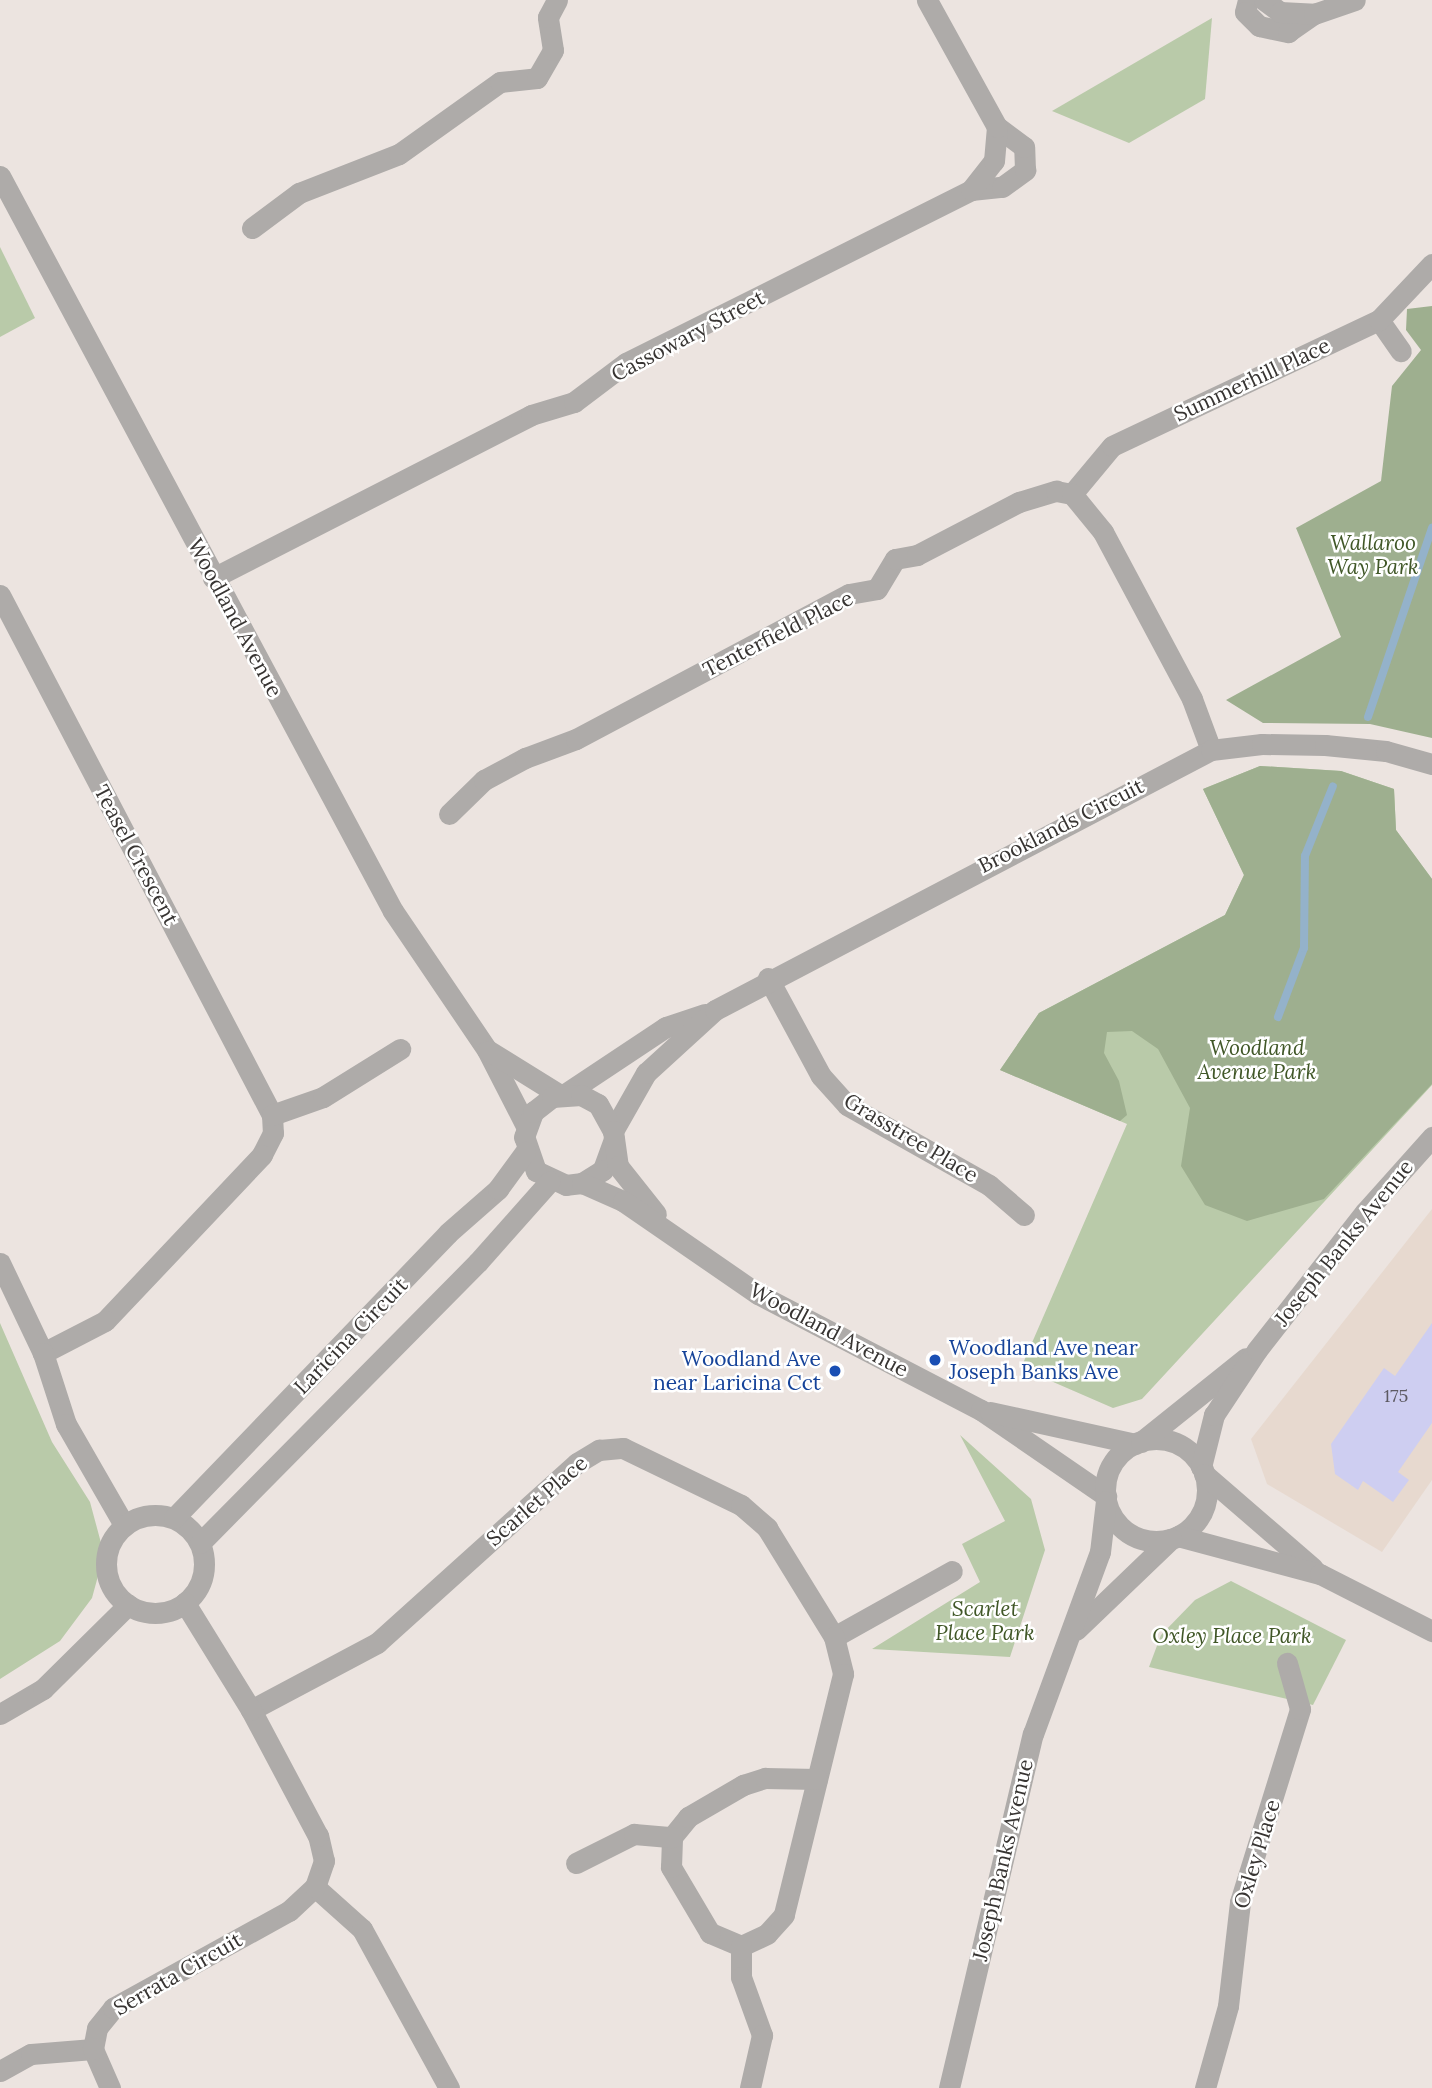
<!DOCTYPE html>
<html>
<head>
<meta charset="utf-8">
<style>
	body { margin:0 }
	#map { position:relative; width:1432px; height:2088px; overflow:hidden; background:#ece4e0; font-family:Lora,serif }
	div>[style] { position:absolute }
	.built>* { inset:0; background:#e7d9cf }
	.green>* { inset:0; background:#b9caa9 }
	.forest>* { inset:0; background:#9eaf8f }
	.stream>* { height:8px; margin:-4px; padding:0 4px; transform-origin:4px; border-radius:4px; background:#94b2ca }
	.building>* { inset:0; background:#cecef1 }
	.minor>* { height:21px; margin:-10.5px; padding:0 10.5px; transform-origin:10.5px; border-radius:10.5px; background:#aeaba9 }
	.minor>.ring { margin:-10.5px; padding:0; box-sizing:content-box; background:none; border:21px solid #aeaba9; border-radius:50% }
	.dots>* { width:19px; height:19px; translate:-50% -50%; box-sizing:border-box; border:4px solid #fff; border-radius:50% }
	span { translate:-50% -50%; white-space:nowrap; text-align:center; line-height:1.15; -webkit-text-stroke:5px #fff; paint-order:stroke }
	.number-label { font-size:18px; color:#5d5a62 }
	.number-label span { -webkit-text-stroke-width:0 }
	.street-label { font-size:21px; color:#373432 }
	.park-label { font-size:21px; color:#405727; font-style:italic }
	.transit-label { font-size:21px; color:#164399 }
	.left { translate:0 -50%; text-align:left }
	.right { translate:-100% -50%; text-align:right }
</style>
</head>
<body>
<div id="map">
	<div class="built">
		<i style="clip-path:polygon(1432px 1209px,1432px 1480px,1382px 1552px,1267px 1484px,1251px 1439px)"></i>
	</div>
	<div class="green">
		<i style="clip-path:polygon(1212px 18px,1205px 99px,1129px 143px,1052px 111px)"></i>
		<i style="clip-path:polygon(0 247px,35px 318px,0 337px)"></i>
		<i style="clip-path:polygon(1260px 766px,1341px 771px,1394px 789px,1396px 830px,1432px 879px,1432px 1085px,1142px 1399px,1113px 1408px,1021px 1368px,1127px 1124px,1000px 1070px,1039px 1013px,1225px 915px,1244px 875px,1203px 789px)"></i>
		<i style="clip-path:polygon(0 1323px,52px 1442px,90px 1502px,104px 1554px,92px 1598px,60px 1641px,0 1679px)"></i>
		<i style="clip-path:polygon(960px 1435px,1031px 1499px,1045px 1550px,1010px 1657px,872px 1649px,980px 1582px,962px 1544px,1005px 1521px)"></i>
		<i style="clip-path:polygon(1231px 1581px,1346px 1640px,1313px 1705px,1149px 1667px,1161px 1635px,1195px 1600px)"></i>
	</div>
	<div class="forest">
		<i style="clip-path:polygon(1432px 306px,1432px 738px,1370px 724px,1263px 723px,1226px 700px,1341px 637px,1296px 528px,1381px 481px,1392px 386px,1421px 350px,1406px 330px,1407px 309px)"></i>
		<i style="clip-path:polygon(1260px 766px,1341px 771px,1394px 789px,1396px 830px,1432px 879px,1432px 1084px,1324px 1199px,1247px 1221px,1205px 1205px,1181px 1166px,1190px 1108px,1158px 1049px,1132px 1031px,1107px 1032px,1104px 1053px,1119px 1081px,1127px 1115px,1120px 1121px,1000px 1070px,1039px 1013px,1225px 915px,1244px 875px,1203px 789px)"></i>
	</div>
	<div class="stream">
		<i style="left:1368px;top:717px;width:200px;rotate:-71.3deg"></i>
		<i style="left:1278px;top:1017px;width:74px;rotate:-69.4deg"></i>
		<i style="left:1304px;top:948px;width:92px;rotate:-89.4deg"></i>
		<i style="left:1305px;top:856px;width:75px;rotate:-68.2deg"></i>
	</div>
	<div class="building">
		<i style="clip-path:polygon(1432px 1323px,1432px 1423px,1398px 1472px,1409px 1480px,1393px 1502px,1363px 1481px,1358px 1490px,1335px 1474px,1331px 1444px,1384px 1368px,1395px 1376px)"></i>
	</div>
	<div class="minor">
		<i style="left:1248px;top:0;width:12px;rotate:104deg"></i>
		<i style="left:1245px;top:12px;width:20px;rotate:45deg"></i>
		<i style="left:1259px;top:26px;width:30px;rotate:12deg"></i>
		<i style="left:1288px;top:32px;width:32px;rotate:-35deg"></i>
		<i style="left:1264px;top:0;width:20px;rotate:37deg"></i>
		<i style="left:1280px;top:12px;width:34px;rotate:3deg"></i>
		<i style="left:1314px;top:14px;width:43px;rotate:-18.9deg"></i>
		<i style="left:0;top:176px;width:833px;rotate:61.87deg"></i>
		<i style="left:393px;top:911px;width:168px;rotate:55.9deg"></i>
		<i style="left:487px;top:1050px;width:85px;rotate:62.8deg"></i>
		<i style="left:971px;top:190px;width:31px;rotate:-6deg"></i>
		<i style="left:1002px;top:187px;width:29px;rotate:-36deg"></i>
		<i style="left:1025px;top:170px;width:23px;rotate:-92deg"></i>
		<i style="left:1024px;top:147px;width:34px;rotate:-143deg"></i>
		<i style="left:252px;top:228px;width:59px;rotate:-36.7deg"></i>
		<i style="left:299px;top:193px;width:107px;rotate:-21.3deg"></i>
		<i style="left:399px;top:154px;width:124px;rotate:-35.5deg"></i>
		<i style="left:500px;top:82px;width:37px;rotate:-6deg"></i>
		<i style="left:537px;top:78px;width:32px;rotate:-60deg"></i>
		<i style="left:553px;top:50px;width:33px;rotate:-99deg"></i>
		<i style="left:548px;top:17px;width:19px;rotate:-62deg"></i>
		<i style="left:1379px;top:320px;width:38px;rotate:55deg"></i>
		<i style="left:1072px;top:494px;width:62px;rotate:-50.2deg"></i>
		<i style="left:1112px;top:446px;width:295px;rotate:-25.3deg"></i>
		<i style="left:1379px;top:320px;width:77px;rotate:-46.6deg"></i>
		<i style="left:213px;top:578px;width:357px;rotate:-27.1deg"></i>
		<i style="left:531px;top:415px;width:45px;rotate:-16.8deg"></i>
		<i style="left:574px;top:402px;width:65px;rotate:-36.9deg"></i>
		<i style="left:626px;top:363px;width:386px;rotate:-26.6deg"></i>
		<i style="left:971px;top:190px;width:37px;rotate:-52deg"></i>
		<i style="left:994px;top:161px;width:34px;rotate:-85deg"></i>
		<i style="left:997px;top:127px;width:145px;rotate:-118.9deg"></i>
		<i style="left:0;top:595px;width:587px;rotate:62.39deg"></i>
		<i style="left:272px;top:1115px;width:18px;rotate:87deg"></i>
		<i style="left:273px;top:1133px;width:25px;rotate:117deg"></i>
		<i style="left:262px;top:1155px;width:228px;rotate:133.4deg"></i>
		<i style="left:105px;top:1321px;width:70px;rotate:152.7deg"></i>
		<i style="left:449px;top:814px;width:49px;rotate:-44.2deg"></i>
		<i style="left:484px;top:780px;width:47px;rotate:-28.2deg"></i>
		<i style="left:525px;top:758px;width:54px;rotate:-20.4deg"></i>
		<i style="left:576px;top:739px;width:309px;rotate:-28deg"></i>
		<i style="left:849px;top:594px;width:28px;rotate:-10deg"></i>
		<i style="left:877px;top:589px;width:35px;rotate:-59deg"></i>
		<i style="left:895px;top:559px;width:22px;rotate:-10deg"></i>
		<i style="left:917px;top:555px;width:115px;rotate:-27.5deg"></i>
		<i style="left:1019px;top:502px;width:39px;rotate:-17deg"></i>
		<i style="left:1056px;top:491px;width:16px;rotate:11deg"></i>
		<i style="left:1072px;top:494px;width:49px;rotate:50.8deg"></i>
		<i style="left:1103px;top:532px;width:189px;rotate:61.9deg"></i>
		<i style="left:1192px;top:699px;width:54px;rotate:69.6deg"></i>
		<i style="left:768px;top:978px;width:111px;rotate:61.6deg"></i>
		<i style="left:821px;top:1076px;width:39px;rotate:48deg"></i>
		<i style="left:847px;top:1105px;width:163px;rotate:29.4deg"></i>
		<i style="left:989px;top:1185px;width:46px;rotate:40.6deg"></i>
		<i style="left:489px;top:1051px;width:84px;rotate:31.8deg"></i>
		<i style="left:565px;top:1094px;width:121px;rotate:-33.6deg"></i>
		<i style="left:666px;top:1027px;width:41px;rotate:-18.4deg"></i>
		<i style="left:272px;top:1115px;width:54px;rotate:-19.4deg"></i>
		<i style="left:323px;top:1097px;width:91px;rotate:-31.9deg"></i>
		<i style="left:613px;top:1131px;width:67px;rotate:-60.4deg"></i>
		<i style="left:646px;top:1073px;width:93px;rotate:-42.4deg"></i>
		<i style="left:715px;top:1010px;width:560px;rotate:-27.66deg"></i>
		<i style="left:1211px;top:750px;width:51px;rotate:-6.7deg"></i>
		<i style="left:1262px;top:744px;width:63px;rotate:0.9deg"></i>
		<i style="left:1325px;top:745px;width:61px;rotate:5.6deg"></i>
		<i style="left:1386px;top:751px;width:48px;rotate:15.8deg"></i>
		<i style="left:614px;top:1139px;width:33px;rotate:110deg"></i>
		<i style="left:603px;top:1170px;width:25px;rotate:148deg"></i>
		<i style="left:582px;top:1183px;width:16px;rotate:173deg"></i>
		<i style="left:566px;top:1185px;width:33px;rotate:-155deg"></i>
		<i style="left:536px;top:1171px;width:36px;rotate:-109deg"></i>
		<i style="left:524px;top:1137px;width:27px;rotate:-70deg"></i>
		<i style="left:533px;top:1112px;width:24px;rotate:-38deg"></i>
		<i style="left:552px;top:1097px;width:29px;rotate:-4deg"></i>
		<i style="left:581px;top:1095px;width:19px;rotate:28deg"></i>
		<i style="left:598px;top:1104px;width:31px;rotate:61deg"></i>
		<i style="left:613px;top:1131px;width:35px;rotate:82deg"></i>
		<i style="left:618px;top:1166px;width:61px;rotate:51.6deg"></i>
		<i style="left:582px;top:1183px;width:45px;rotate:23.7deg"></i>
		<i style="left:623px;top:1201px;width:164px;rotate:34.6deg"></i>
		<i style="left:758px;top:1294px;width:251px;rotate:27.5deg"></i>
		<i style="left:981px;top:1410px;width:152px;rotate:34.5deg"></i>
		<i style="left:0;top:1263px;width:100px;rotate:64.5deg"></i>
		<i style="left:43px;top:1353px;width:75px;rotate:72.1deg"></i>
		<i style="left:66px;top:1424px;width:116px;rotate:60.1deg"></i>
		<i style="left:990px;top:1412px;width:149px;rotate:12.4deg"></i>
		<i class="ring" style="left:1105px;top:1439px;width:81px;height:81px"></i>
		<i style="left:1141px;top:1442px;width:134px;rotate:-38.7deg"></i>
		<i style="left:1201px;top:1467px;width:54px;rotate:-76deg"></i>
		<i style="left:1214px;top:1415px;width:78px;rotate:-56.5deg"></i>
		<i style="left:1257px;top:1350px;width:175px;rotate:-52deg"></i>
		<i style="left:1365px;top:1212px;width:101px;rotate:-48.2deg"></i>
		<i style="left:1204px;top:1474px;width:144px;rotate:40.8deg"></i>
		<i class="ring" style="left:106px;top:1515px;width:77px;height:77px"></i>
		<i style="left:174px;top:1518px;width:395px;rotate:-46.1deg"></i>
		<i style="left:448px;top:1233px;width:67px;rotate:-41.3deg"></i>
		<i style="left:498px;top:1189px;width:46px;rotate:-53.9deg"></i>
		<i style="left:1178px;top:1536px;width:147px;rotate:15deg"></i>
		<i style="left:1320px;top:1574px;width:126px;rotate:27deg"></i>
		<i style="left:200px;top:1543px;width:395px;rotate:-45.3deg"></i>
		<i style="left:478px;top:1262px;width:108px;rotate:-48.4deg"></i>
		<i style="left:1076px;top:1630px;width:132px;rotate:-43.8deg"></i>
		<i style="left:834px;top:1637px;width:135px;rotate:-29.2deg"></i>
		<i style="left:251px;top:1710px;width:143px;rotate:-28deg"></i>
		<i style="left:377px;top:1643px;width:269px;rotate:-42deg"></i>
		<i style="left:577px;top:1463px;width:26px;rotate:-31deg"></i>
		<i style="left:599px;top:1450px;width:24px;rotate:-5deg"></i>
		<i style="left:623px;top:1448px;width:131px;rotate:25.8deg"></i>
		<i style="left:741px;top:1505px;width:35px;rotate:41deg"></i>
		<i style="left:767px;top:1528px;width:128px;rotate:58.4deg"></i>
		<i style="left:834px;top:1637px;width:38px;rotate:76deg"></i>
		<i style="left:843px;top:1674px;width:248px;rotate:103.8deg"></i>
		<i style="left:784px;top:1915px;width:25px;rotate:132deg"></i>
		<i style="left:767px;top:1934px;width:29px;rotate:155deg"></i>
		<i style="left:741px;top:1946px;width:34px;rotate:-157deg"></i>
		<i style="left:710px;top:1933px;width:77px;rotate:-120.6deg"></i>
		<i style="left:671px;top:1867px;width:30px;rotate:-88deg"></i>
		<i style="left:672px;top:1837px;width:26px;rotate:-51deg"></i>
		<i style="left:688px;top:1817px;width:64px;rotate:-30.2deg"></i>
		<i style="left:743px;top:1785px;width:23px;rotate:-18deg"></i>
		<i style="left:765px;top:1778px;width:52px;rotate:1.1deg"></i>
		<i style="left:0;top:1714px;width:50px;rotate:-30.2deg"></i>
		<i style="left:43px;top:1689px;width:120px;rotate:-44.7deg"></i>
		<i style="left:576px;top:1863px;width:65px;rotate:-26.6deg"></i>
		<i style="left:634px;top:1834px;width:38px;rotate:5deg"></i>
		<i style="left:315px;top:1887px;width:63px;rotate:41.8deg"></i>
		<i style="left:362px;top:1929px;width:181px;rotate:61.3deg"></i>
		<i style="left:741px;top:1946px;width:31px;rotate:90deg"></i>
		<i style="left:741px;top:1977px;width:62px;rotate:70.1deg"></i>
		<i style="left:762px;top:2035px;width:54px;rotate:102.8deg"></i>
		<i style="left:0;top:2071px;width:35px;rotate:-29deg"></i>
		<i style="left:31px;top:2054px;width:62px;rotate:-4.6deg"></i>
		<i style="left:110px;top:2088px;width:43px;rotate:-113.6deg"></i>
		<i style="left:93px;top:2049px;width:21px;rotate:-79deg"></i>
		<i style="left:97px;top:2028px;width:26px;rotate:-51deg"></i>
		<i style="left:113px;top:2008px;width:201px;rotate:-28.9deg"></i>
		<i style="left:289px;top:1911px;width:35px;rotate:-43deg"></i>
		<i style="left:315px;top:1887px;width:28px;rotate:-71deg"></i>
		<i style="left:324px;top:1861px;width:26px;rotate:-103deg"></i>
		<i style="left:318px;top:1836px;width:143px;rotate:-118deg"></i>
		<i style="left:251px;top:1710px;width:126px;rotate:-121.7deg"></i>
		<i style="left:949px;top:2088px;width:364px;rotate:-76.7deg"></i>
		<i style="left:1033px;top:1734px;width:194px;rotate:-69.8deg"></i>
		<i style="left:1100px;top:1552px;width:51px;rotate:-83.3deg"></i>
		<i style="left:1205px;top:2088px;width:85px;rotate:-74.3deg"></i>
		<i style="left:1228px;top:2006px;width:105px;rotate:-83.4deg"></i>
		<i style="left:1240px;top:1902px;width:202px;rotate:-72.7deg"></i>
		<i style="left:1300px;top:1709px;width:48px;rotate:-105.8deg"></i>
	</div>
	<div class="dots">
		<i style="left:935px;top:1360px;background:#1a4fb4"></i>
		<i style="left:835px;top:1371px;background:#1a4fb4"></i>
	</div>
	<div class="number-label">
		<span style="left:1396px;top:1396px">175</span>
	</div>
	<div class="street-label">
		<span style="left:688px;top:336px;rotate:-28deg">Cassowary Street</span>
		<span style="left:1252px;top:380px;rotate:-25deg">Summerhill Place</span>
		<span style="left:235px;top:618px;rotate:62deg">Woodland Avenue</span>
		<span style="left:778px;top:634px;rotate:-27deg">Tenterfield Place</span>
		<span style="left:1061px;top:826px;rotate:-27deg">Brooklands Circuit</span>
		<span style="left:136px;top:855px;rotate:62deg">Teasel Crescent</span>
		<span style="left:911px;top:1138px;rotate:31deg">Grasstree Place</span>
		<span style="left:1344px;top:1243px;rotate:-51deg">Joseph Banks Avenue</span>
		<span style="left:829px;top:1330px;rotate:28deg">Woodland Avenue</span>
		<span style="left:351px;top:1336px;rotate:-46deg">Laricina Circuit</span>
		<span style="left:537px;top:1501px;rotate:-41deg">Scarlet Place</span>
		<span style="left:1257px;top:1854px;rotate:-73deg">Oxley Place</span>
		<span style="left:1003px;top:1860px;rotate:-77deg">Joseph Banks Avenue</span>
		<span style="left:178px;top:1974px;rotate:-30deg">Serrata Circuit</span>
	</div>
	<div class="park-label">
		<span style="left:1373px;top:555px">Wallaroo<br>Way Park</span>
		<span style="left:1257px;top:1060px">Woodland<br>Avenue Park</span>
		<span style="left:985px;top:1621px">Scarlet<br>Place Park</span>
		<span style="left:1232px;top:1636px">Oxley Place Park</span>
	</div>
	<div class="transit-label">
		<span class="left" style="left:949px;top:1360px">Woodland Ave near<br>Joseph Banks Ave</span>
		<span class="right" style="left:821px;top:1371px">Woodland Ave<br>near Laricina Cct</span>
	</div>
</div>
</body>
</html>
